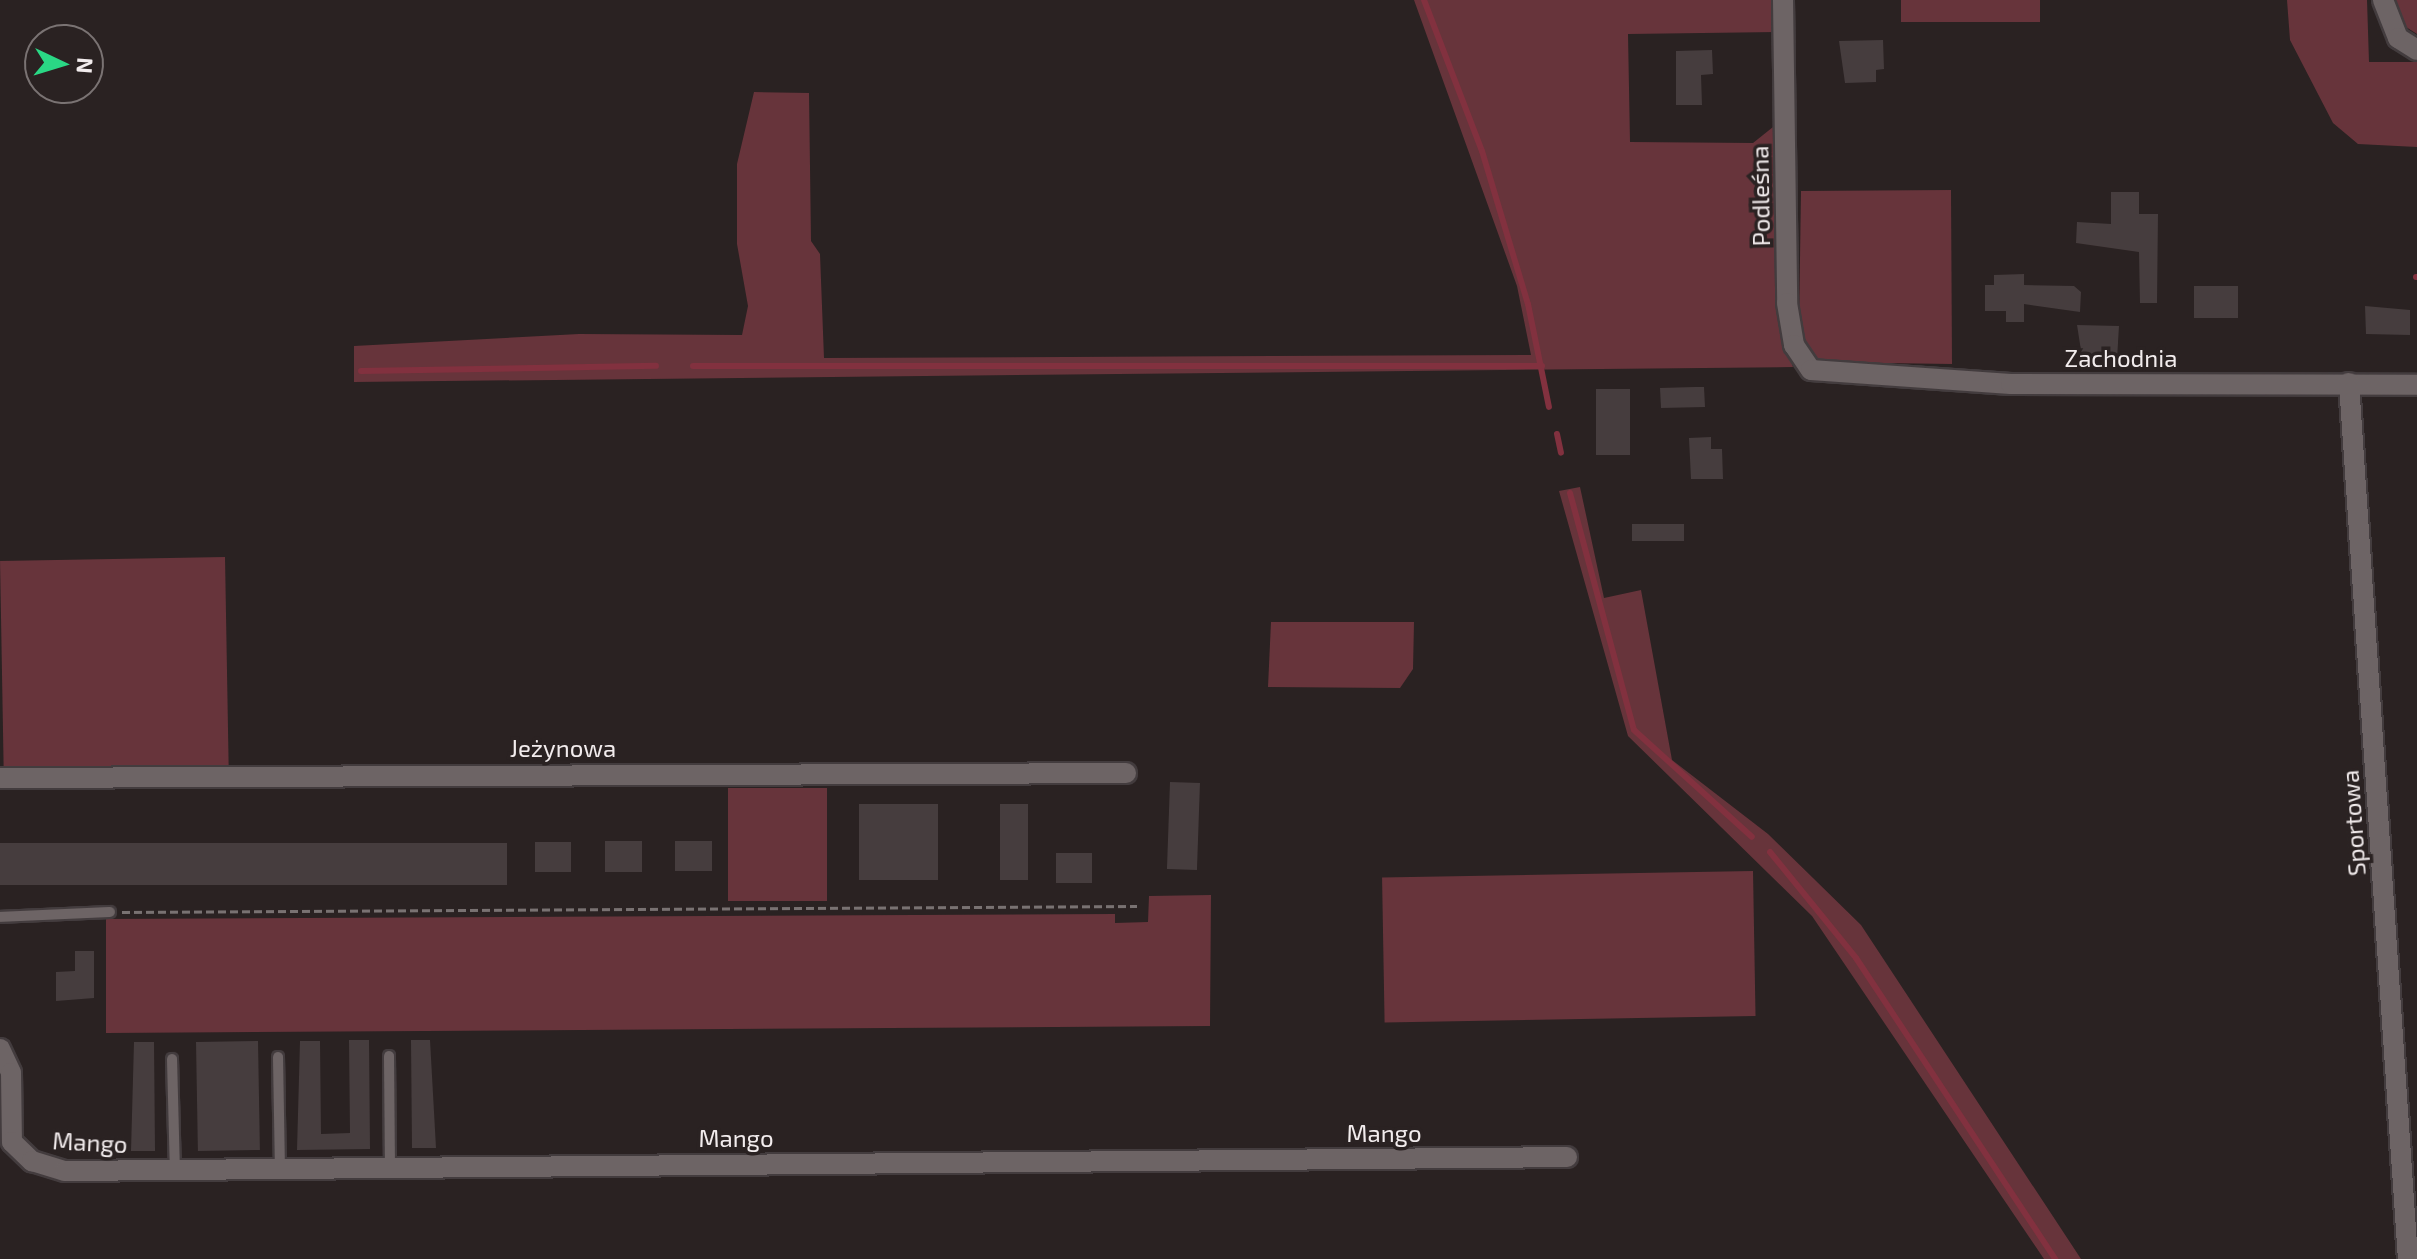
<!DOCTYPE html>
<html>
<head>
<meta charset="utf-8">
<style>
	body { margin:0 }
	#map { position:relative; width:2417px; height:1259px; overflow:hidden; background:#2a2222; font-family:"Exo 2",sans-serif }
	div>[style] { position:absolute }
	.green>* { inset:0; background:#67343b; transform-origin:0 0 }
	.stream>* { height:6px; margin:-3px; padding:0 3px; transform-origin:3px; border-radius:3px; background:#82313f }
	.building>* { inset:0; background:#463d3e; transform-origin:0 0 }
	.path>* { height:3px; margin-top:-1.5px; transform-origin:0; background:repeating-linear-gradient(90deg,#797272 0 8px,transparent 0 12px) }
	.roads { filter:drop-shadow(2px 0 #433c3e) drop-shadow(-2px 0 #433c3e) drop-shadow(0 2px #433c3e) drop-shadow(0 -2px #433c3e) }
	.service>* { height:10px; margin:-5px; padding:0 5px; transform-origin:5px; border-radius:5px; background:#6d6465 }
	.minor>* { height:20px; margin:-10px; padding:0 10px; transform-origin:10px; border-radius:10px; background:#6d6465 }
	span { translate:-50% -50%; white-space:nowrap; text-align:center; line-height:1.15; -webkit-text-stroke:7px #2a2222; paint-order:stroke }
	.street-label { font-size:24px; color:#f2eced }
	.north { position:absolute; left:24px; top:24px; width:80px; height:80px; box-sizing:border-box; background:#2a2222; border:2px solid #7a7373; border-radius:50%; rotate:94deg; font-size:22px; font-weight:700; line-height:32px; text-align:center; color:#f2eced }
	.north::after { content:''; display:block; margin:auto; width:28px; height:36px; background:#2ad885; clip-path:polygon(50% 0,100% 100%,50% 72%,0 100%) }
</style>
</head>
<body>
<div id="map">
	<div class="green">
		<i style="clip-path:polygon(1414px 0,1776px 0,1777px 32px,1628px 34px,1630px 142px,1753px 143px,1778px 123px,1782px 335px,1793px 367px,354px 382px,354px 346px,579px 334px,742px 335px,748px 306px,737px 244px,737px 164px,754px 92px,809px 93px,811px 241px,820px 254px,824px 358px,1531px 355px,1517px 286px)"></i>
		<i style="left:1901px;top:0;width:139px;height:22px"></i>
		<i style="clip-path:polygon(2287px 0,2367px 0,2369px 62px,2417px 62px,2417px 147px,2358px 144px,2333px 123px,2290px 40px)"></i>
		<i style="clip-path:polygon(2393px 0,2417px 0,2417px 34px,2395px 20px)"></i>
		<i style="clip-path:polygon(1951px 190px,1952px 364px,1814px 362px,1799px 326px,1801px 191px)"></i>
		<i style="clip-path:polygon(1580px 487px,1604px 598px,1641px 590px,1672px 760px,1768px 834px,1861px 925px,2081px 1259px,2044px 1259px,1812px 916px,1628px 736px,1559px 491px)"></i>
		<i style="left:225px;top:557px;width:209px;height:225px;rotate:89deg"></i>
		<i style="clip-path:polygon(1271px 622px,1414px 622px,1413px 669px,1400px 688px,1268px 687px)"></i>
		<i style="left:728px;top:788px;width:99px;height:113px"></i>
		<i style="left:1753px;top:871px;width:145px;height:371px;rotate:89deg"></i>
		<i style="clip-path:polygon(1211px 895px,1210px 1026px,106px 1033px,106px 919px,1115px 914px,1115px 923px,1148px 922px,1149px 896px)"></i>
	</div>
	<div class="stream">
		<i style="left:1424px;top:0;width:162px;rotate:69deg"></i>
		<i style="left:1482px;top:151px;width:160px;rotate:73.3deg"></i>
		<i style="left:1528px;top:304px;width:105px;rotate:78.5deg"></i>
		<i style="left:2416px;top:277px;width:1px"></i>
		<i style="left:693px;top:366px;width:849px"></i>
		<i style="left:361px;top:371px;width:295px;rotate:-1deg"></i>
		<i style="left:1557px;top:434px;width:19px;rotate:78deg"></i>
		<i style="left:1570px;top:493px;width:245px;rotate:74.9deg"></i>
		<i style="left:1634px;top:730px;width:159px;rotate:42.2deg"></i>
		<i style="left:1770px;top:852px;width:136px;rotate:50.9deg"></i>
		<i style="left:1856px;top:958px;width:361px;rotate:56.5deg"></i>
	</div>
	<div class="building">
		<i style="clip-path:polygon(1883px 40px,1884px 69px,1876px 70px,1876px 82px,1845px 83px,1839px 41px)"></i>
		<i style="clip-path:polygon(1712px 50px,1713px 74px,1701px 75px,1702px 105px,1676px 105px,1676px 51px)"></i>
		<i style="clip-path:polygon(2111px 192px,2139px 192px,2139px 214px,2158px 214px,2157px 303px,2140px 303px,2139px 252px,2076px 243px,2077px 222px,2111px 224px)"></i>
		<i style="clip-path:polygon(2024px 274px,2024px 285px,2074px 286px,2081px 292px,2080px 312px,2024px 304px,2024px 322px,2006px 322px,2006px 311px,1985px 311px,1985px 285px,1994px 285px,1994px 275px)"></i>
		<i style="left:2194px;top:286px;width:44px;height:32px"></i>
		<i style="clip-path:polygon(2365px 306px,2410px 310px,2410px 335px,2366px 334px)"></i>
		<i style="clip-path:polygon(2077px 325px,2119px 326px,2117px 359px,2082px 357px)"></i>
		<i style="clip-path:polygon(1695px 387px,1704px 387px,1705px 407px,1661px 408px,1660px 388px)"></i>
		<i style="left:1596px;top:389px;width:34px;height:66px"></i>
		<i style="clip-path:polygon(1711px 437px,1711px 449px,1722px 449px,1723px 479px,1691px 479px,1689px 438px)"></i>
		<i style="left:1684px;top:524px;width:17px;height:52px;rotate:90deg"></i>
		<i style="left:1170px;top:782px;width:30px;height:87px;rotate:2deg"></i>
		<i style="left:938px;top:804px;width:76px;height:79px;rotate:90deg"></i>
		<i style="left:1000px;top:804px;width:28px;height:76px"></i>
		<i style="left:605px;top:841px;width:37px;height:31px"></i>
		<i style="left:675px;top:841px;width:37px;height:30px"></i>
		<i style="left:535px;top:842px;width:36px;height:30px"></i>
		<i style="left:507px;top:843px;width:42px;height:507px;rotate:90deg"></i>
		<i style="left:1056px;top:853px;width:36px;height:30px"></i>
		<i style="clip-path:polygon(75px 951px,94px 951px,94px 998px,56px 1001px,56px 972px,75px 971px)"></i>
		<i style="clip-path:polygon(349px 1040px,369px 1040px,370px 1149px,297px 1150px,300px 1041px,320px 1041px,321px 1134px,350px 1133px)"></i>
		<i style="clip-path:polygon(411px 1040px,430px 1040px,436px 1148px,412px 1148px)"></i>
		<i style="left:258px;top:1041px;width:109px;height:62px;rotate:89deg"></i>
		<i style="clip-path:polygon(134px 1042px,154px 1042px,155px 1151px,131px 1151px)"></i>
	</div>
	<div class="path">
		<i style="left:122px;top:912px;width:1015px;rotate:-0.34deg"></i>
	</div>
	<div class="roads">
		<div class="service">
			<i style="left:0;top:917px;width:110px;rotate:-2.6deg"></i>
			<i style="left:389px;top:1056px;width:111px;rotate:89.5deg"></i>
			<i style="left:278px;top:1057px;width:112px;rotate:89deg"></i>
			<i style="left:172px;top:1059px;width:111px;rotate:88.5deg"></i>
		</div>
		<div class="minor">
			<i style="left:1783px;top:0;width:303px;rotate:89.2deg"></i>
			<i style="left:1787px;top:303px;width:43px;rotate:80.5deg"></i>
			<i style="left:1794px;top:345px;width:30px;rotate:56deg"></i>
			<i style="left:1811px;top:370px;width:200px;rotate:4deg"></i>
			<i style="left:2011px;top:384px;width:406px;rotate:0.1deg"></i>
			<i style="left:2383px;top:0;width:41px;rotate:68.5deg"></i>
			<i style="left:2398px;top:38px;width:22px;rotate:32deg"></i>
			<i style="left:2349px;top:383px;width:878px;rotate:86.15deg"></i>
			<i style="left:0;top:778px;width:1126px;rotate:-0.25deg"></i>
			<i style="left:0;top:1049px;width:26px;rotate:65deg"></i>
			<i style="left:11px;top:1073px;width:69px;rotate:89.2deg"></i>
			<i style="left:12px;top:1142px;width:28px;rotate:44deg"></i>
			<i style="left:32px;top:1161px;width:34px;rotate:17deg"></i>
			<i style="left:65px;top:1171px;width:1502px;rotate:-0.53deg"></i>
		</div>
	</div>
	<div class="street-label">
		<span style="left:1760px;top:196px;rotate:-91deg">Podleśna</span>
		<span style="left:2121px;top:358px">Zachodnia</span>
		<span style="left:563px;top:748px">Jeżynowa</span>
		<span style="left:2353px;top:823px;rotate:-94deg">Sportowa</span>
		<span style="left:1384px;top:1133px">Mango</span>
		<span style="left:736px;top:1138px">Mango</span>
		<span style="left:90px;top:1142px;rotate:3deg">Mango</span>
	</div>
	<div class="north">N</div>
</div>
</body>
</html>
